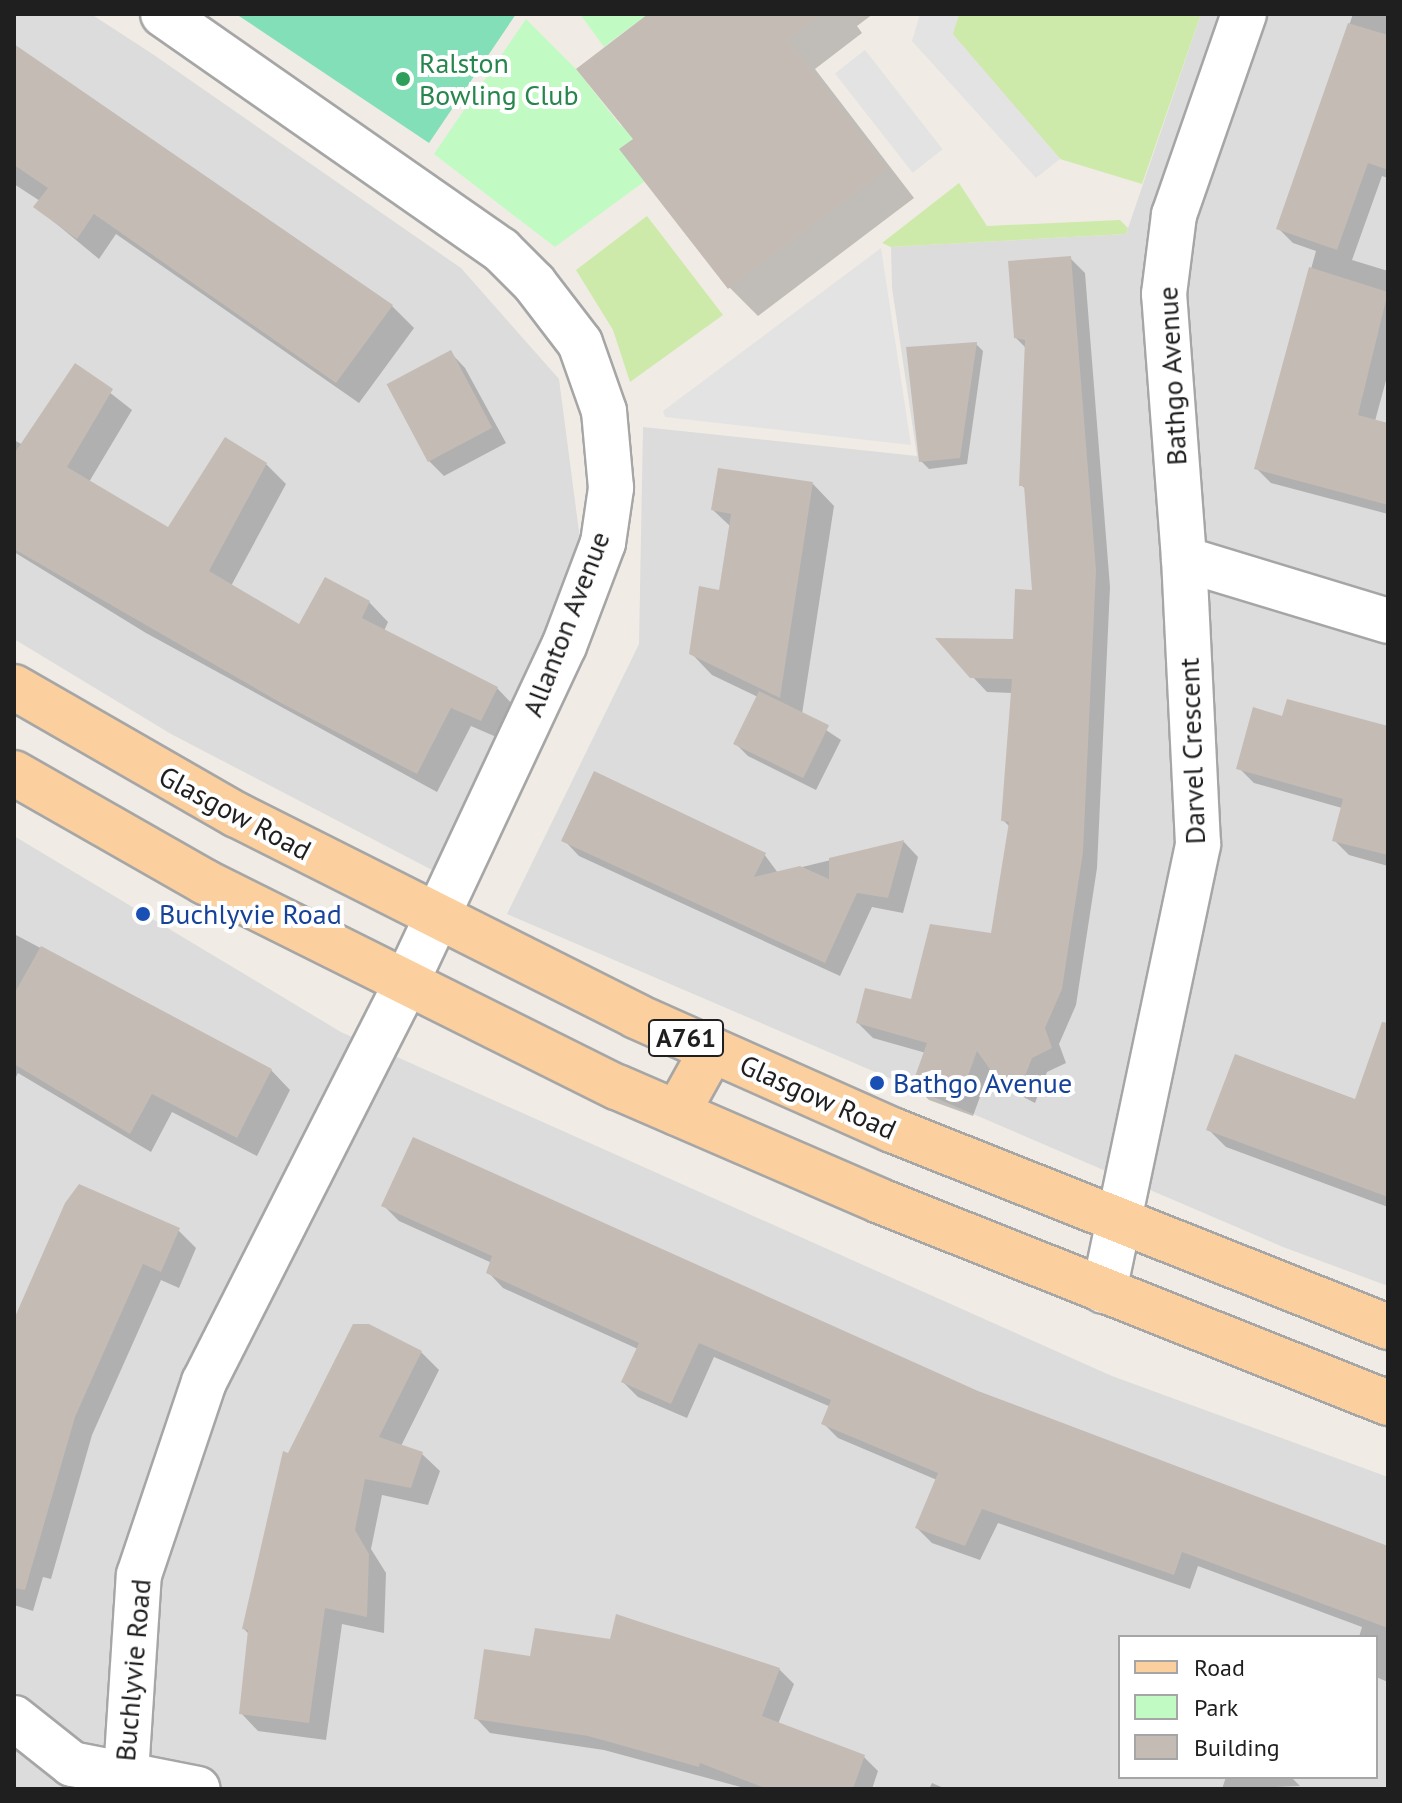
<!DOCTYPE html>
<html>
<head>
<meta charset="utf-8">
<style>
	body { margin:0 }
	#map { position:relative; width:1402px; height:1803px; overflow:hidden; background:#f0ece5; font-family:"PT Sans",sans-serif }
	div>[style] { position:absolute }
	.residential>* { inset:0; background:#dddcdc }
	.grass>* { inset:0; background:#cdeaab }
	.park>* { inset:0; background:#c2fac4 }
	.pitch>* { inset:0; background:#83dfb7 }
	.parking>* { inset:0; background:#e3e3e3; transform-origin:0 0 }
	.shadow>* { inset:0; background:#0003 }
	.building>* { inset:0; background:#c4bbb4; transform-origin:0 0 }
	.roads { filter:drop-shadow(2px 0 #a6a6a6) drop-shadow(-2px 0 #a6a6a6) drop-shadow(0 2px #a6a6a6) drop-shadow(0 -2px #a6a6a6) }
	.minor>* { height:44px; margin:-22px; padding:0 22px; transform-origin:22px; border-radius:22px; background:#fff }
	.major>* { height:44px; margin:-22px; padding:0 22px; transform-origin:22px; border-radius:22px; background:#fccf9e }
	.dots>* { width:22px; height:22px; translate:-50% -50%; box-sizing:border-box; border:4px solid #fff; border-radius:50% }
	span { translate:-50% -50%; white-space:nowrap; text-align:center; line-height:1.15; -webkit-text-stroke:8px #fff; paint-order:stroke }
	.shield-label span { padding:2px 6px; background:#fff; border:2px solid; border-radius:6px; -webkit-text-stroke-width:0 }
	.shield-label { font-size:26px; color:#1f1f1f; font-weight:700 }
	.leisure-label { font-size:28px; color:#27864d }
	.left { translate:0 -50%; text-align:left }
	.street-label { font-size:28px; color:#1f1f1f }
	.transit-label { font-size:28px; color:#164399 }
	.frame { position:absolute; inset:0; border:16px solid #1f1f1f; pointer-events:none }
	.legend { position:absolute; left:1118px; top:1635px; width:260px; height:144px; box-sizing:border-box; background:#fff; border:2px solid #a5a5a5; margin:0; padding:10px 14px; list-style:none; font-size:24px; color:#1f1f1f }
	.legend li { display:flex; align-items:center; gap:16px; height:40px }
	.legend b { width:40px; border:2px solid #a5a5a5 }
</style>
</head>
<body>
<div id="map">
	<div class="residential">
		<i style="clip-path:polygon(14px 14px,91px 14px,151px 53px,461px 268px,559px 379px,580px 539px,502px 750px,432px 870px,171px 734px,14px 639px)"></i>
		<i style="clip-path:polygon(1201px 14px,1388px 14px,1388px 1286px,1283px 1247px,507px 914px,639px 644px,643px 427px,917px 456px,892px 288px,891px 247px,1126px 234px)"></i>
		<i style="clip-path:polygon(evenodd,14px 836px,341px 1032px,1112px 1376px,1388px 1477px,1388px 1789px,14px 1789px,14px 836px,1120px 1637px,1376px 1637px,1376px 1777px,1120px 1777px,1120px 1637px)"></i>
	</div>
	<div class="grass">
		<i style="clip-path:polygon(959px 14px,1201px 14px,1142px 184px,1060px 159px,952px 34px)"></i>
		<i style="clip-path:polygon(959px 183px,987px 226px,1120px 220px,1128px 228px,1126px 234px,891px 247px,882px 243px)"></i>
		<i style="clip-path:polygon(647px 216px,723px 315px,630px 382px,613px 330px,576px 270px)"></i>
	</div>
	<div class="park">
		<i style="clip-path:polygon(580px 14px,648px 14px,604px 47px)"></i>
		<i style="clip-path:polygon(526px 19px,576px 69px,621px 126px,629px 120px,645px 181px,555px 247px,434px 154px)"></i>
	</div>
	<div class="pitch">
		<i style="clip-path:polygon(236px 14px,516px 14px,429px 143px)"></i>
	</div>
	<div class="parking">
		<i style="clip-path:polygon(920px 14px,959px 14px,953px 34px,1060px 159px,1036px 178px,912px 41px)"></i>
		<i style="left:865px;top:50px;width:126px;height:38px;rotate:52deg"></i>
		<i style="clip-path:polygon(881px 248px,911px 445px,665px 417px,663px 411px)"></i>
	</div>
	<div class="shadow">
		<i style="clip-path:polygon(651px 14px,873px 14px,857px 26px,862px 33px,815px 69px,914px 198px,758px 316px,730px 288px,635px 140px)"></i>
		<i style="clip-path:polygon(1353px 14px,1388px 14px,1388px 178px,1382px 176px,1352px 260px,1388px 271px,1388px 373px,1375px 421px,1388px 425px,1388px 514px,1271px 483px,1256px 468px,1316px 251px,1293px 243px,1279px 229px)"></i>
		<i style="clip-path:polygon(14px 49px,392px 306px,414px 328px,359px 403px,116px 234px,99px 259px,36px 207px,40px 201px,14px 184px)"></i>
		<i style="clip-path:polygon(1070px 258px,1085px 273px,1110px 587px,1097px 868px,1076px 1005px,1059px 1044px,1066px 1063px,1047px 1072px,1035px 1103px,1014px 1092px,991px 1067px,973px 1116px,929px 1100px,914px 1085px,926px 1053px,873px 1038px,858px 1023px,913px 1002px,993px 935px,1010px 827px,1003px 820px,1013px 693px,987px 692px,972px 676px,1015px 641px,1034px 592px,1027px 490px,1021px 485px,1027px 349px,1016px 338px)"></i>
		<i style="clip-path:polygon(976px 344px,983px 351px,967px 464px,929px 469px,921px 461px)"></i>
		<i style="clip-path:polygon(450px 352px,465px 368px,506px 443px,444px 476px,429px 461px)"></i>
		<i style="clip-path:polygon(76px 366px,132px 410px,89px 482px,169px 530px,266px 464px,286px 484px,231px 586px,300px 627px,369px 602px,388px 622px,384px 631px,497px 688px,516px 708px,501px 739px,471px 726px,437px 792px,146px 633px,14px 552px,14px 440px,23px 445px)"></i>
		<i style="clip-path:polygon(813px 484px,834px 506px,802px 714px,841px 740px,816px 790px,748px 756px,735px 743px,758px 697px,712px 675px,691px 653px,721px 592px,731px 527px,713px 510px)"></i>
		<i style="clip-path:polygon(1388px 731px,1388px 866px,1349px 855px,1334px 840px,1342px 808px,1254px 783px,1239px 768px)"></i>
		<i style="clip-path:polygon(564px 840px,764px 854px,778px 873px,904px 842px,918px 857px,903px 913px,872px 907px,840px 976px,579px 856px)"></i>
		<i style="clip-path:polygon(14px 934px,271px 1070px,290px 1090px,257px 1156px,172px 1112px,151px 1152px,18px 1073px,14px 1081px)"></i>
		<i style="clip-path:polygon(1388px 1091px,1388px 1207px,1226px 1147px,1208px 1129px,1356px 1102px)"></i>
		<i style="clip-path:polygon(384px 1206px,977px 1393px,1388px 1550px,1388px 1682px,1376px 1677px,1376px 1637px,1359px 1637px,1362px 1627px,1198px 1566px,1190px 1589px,998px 1523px,980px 1560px,932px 1543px,917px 1528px,937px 1480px,838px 1438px,823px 1423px,831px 1407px,714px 1357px,687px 1418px,638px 1397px,623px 1382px,638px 1349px,503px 1288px,488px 1272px,492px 1263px,399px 1221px)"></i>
		<i style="clip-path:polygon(178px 1230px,196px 1248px,179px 1288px,161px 1280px,92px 1435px,51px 1579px,43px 1577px,33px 1611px,14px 1605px,14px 1324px)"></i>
		<i style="clip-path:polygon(368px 1326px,421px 1352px,439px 1370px,401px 1446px,422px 1454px,440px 1471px,428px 1505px,382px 1495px,371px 1549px,386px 1573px,384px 1633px,342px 1624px,326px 1740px,258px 1731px,241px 1713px,249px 1634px,244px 1629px,289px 1455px)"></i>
		<i style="clip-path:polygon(532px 1658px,779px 1669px,794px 1684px,778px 1724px,864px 1757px,878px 1771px,872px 1789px,748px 1789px,604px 1750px,490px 1733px,476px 1718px)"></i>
		<i style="clip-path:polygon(1226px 1777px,1291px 1777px,1300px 1786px,1222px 1789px)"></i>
		<i style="clip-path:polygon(932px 1783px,946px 1789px,929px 1789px)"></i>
	</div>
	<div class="building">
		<i style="clip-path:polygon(648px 14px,822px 14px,788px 40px,887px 169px,728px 289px,619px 149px,633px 139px,576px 69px)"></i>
		<i style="clip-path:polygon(1348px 23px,1388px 35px,1388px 170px,1368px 163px,1337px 250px,1276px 229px)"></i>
		<i style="clip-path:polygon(14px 44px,393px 305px,336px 383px,94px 214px,77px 239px,33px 207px,48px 188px,14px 165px)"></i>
		<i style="clip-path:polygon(1071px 256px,1096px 570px,1083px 852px,1062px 989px,1045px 1028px,1052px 1048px,1032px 1058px,1020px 1089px,996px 1078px,977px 1051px,958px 1103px,912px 1085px,927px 1043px,856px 1023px,865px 988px,911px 999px,930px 924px,991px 933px,1009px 822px,1001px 821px,1012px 679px,970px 678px,935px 638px,1013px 639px,1015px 589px,1032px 590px,1024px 486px,1019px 486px,1025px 340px,1014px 338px,1008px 261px)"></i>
		<i style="clip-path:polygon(1309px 267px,1388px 292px,1358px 415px,1388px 423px,1388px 505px,1254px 469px)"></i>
		<i style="clip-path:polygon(977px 342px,960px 458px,919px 462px,906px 347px)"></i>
		<i style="left:451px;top:350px;width:88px;height:73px;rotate:62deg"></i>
		<i style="clip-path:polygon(75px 363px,113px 389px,67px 467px,168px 527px,225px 437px,267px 463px,209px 571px,299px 624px,325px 577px,370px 601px,362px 618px,498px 687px,481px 721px,451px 708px,417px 774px,281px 703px,14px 549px,14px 454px)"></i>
		<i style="clip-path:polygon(718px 468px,813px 482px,780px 698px,689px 654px,699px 586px,719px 590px,731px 514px,711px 510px)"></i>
		<i style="left:759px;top:691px;width:78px;height:59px;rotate:26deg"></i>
		<i style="clip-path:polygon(1287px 699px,1388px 726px,1388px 855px,1332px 841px,1343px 799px,1236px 769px,1253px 707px,1282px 716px)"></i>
		<i style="clip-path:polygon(594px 771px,766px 853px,754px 877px,800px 866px,829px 879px,829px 858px,904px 840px,888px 898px,857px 893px,825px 963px,561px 841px)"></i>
		<i style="clip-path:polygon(41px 946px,272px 1069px,237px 1138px,152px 1094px,130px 1134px,14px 1064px,14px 994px)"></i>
		<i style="clip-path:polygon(1382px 1022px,1388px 1023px,1388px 1197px,1206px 1130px,1235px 1054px,1355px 1099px)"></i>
		<i style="clip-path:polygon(413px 1137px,978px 1391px,1388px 1546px,1388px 1628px,1182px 1552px,1174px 1575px,982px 1509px,965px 1546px,915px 1528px,938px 1473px,821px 1424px,831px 1400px,699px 1343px,671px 1404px,621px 1382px,639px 1343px,486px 1273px,492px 1256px,381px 1206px)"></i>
		<i style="clip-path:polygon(79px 1184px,180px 1228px,161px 1272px,143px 1264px,75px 1417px,25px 1590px,14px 1588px,14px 1319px,65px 1203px)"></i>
		<i style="clip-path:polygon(353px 1324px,369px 1324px,422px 1351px,379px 1437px,423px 1452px,411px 1488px,365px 1479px,355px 1530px,369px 1554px,367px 1617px,325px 1608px,309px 1723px,239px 1714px,248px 1630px,242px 1629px,283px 1451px,288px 1453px)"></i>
		<i style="clip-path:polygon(616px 1614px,780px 1668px,762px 1716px,865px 1755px,853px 1789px,767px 1789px,700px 1763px,699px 1767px,588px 1736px,474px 1719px,484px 1649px,530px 1656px,535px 1628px,610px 1639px)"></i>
	</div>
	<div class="roads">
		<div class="minor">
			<i style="left:1184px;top:559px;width:266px;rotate:-94.3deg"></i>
			<i style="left:1164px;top:294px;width:80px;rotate:-82.8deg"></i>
			<i style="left:1174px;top:215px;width:213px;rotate:-70.8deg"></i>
			<i style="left:1104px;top:1291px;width:457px;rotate:-78.1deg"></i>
			<i style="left:1198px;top:844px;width:285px;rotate:-92.8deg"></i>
			<i style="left:1184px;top:559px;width:213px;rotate:16.9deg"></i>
			<i style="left:14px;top:1718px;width:74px;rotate:38.4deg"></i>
			<i style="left:72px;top:1764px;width:128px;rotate:11.2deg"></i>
			<i style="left:125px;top:1789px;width:214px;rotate:-86.3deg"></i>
			<i style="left:139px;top:1575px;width:204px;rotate:-71.4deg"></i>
			<i style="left:204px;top:1382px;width:445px;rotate:-63.1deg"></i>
			<i style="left:405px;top:985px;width:374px;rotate:-64.9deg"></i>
			<i style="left:564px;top:646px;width:110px;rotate:-69.3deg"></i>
			<i style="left:603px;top:543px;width:56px;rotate:-81.7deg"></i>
			<i style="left:611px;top:488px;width:77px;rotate:-95.2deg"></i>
			<i style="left:604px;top:411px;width:72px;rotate:-109.4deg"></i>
			<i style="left:580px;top:343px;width:76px;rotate:-127.5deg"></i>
			<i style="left:534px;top:283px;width:47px;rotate:-135deg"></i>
			<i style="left:501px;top:250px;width:412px;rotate:-145.1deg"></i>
		</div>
		<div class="major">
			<i style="left:14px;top:687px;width:257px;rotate:29.9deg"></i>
			<i style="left:237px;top:815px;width:447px;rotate:26.7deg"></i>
			<i style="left:636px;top:1016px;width:280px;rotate:24deg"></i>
			<i style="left:892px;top:1130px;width:534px;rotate:21.66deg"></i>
			<i style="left:14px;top:773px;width:220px;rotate:29.7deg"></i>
			<i style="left:205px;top:882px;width:460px;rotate:26.5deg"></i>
			<i style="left:617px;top:1087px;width:287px;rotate:23.4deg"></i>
			<i style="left:880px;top:1201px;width:547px;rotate:21.68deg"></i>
			<i style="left:677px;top:1113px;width:72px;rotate:-60.9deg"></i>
		</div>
	</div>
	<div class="dots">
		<i style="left:403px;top:79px;background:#2e9e5b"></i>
		<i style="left:143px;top:914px;background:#1a4fb4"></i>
		<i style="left:877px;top:1083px;background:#1a4fb4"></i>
	</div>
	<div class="shield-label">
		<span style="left:686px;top:1038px">A761</span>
	</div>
	<div class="leisure-label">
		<span class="left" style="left:419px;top:79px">Ralston<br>Bowling Club</span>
	</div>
	<div class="street-label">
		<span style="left:1172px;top:376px;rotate:-93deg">Bathgo Avenue</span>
		<span style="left:566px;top:624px;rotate:-69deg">Allanton Avenue</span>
		<span style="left:1192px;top:751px;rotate:-92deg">Darvel Crescent</span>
		<span style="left:235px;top:813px;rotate:28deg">Glasgow Road</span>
		<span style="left:818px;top:1097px;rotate:24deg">Glasgow Road</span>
		<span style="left:133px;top:1670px;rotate:-85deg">Buchlyvie Road</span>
	</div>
	<div class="transit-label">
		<span class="left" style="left:159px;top:914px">Buchlyvie Road</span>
		<span class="left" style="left:893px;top:1083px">Bathgo Avenue</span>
	</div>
	<div class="frame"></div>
	<ul class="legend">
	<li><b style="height:10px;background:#fccf9e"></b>Road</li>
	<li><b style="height:22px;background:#c2fac4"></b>Park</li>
	<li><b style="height:22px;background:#c4bbb4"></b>Building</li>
	</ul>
</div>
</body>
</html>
